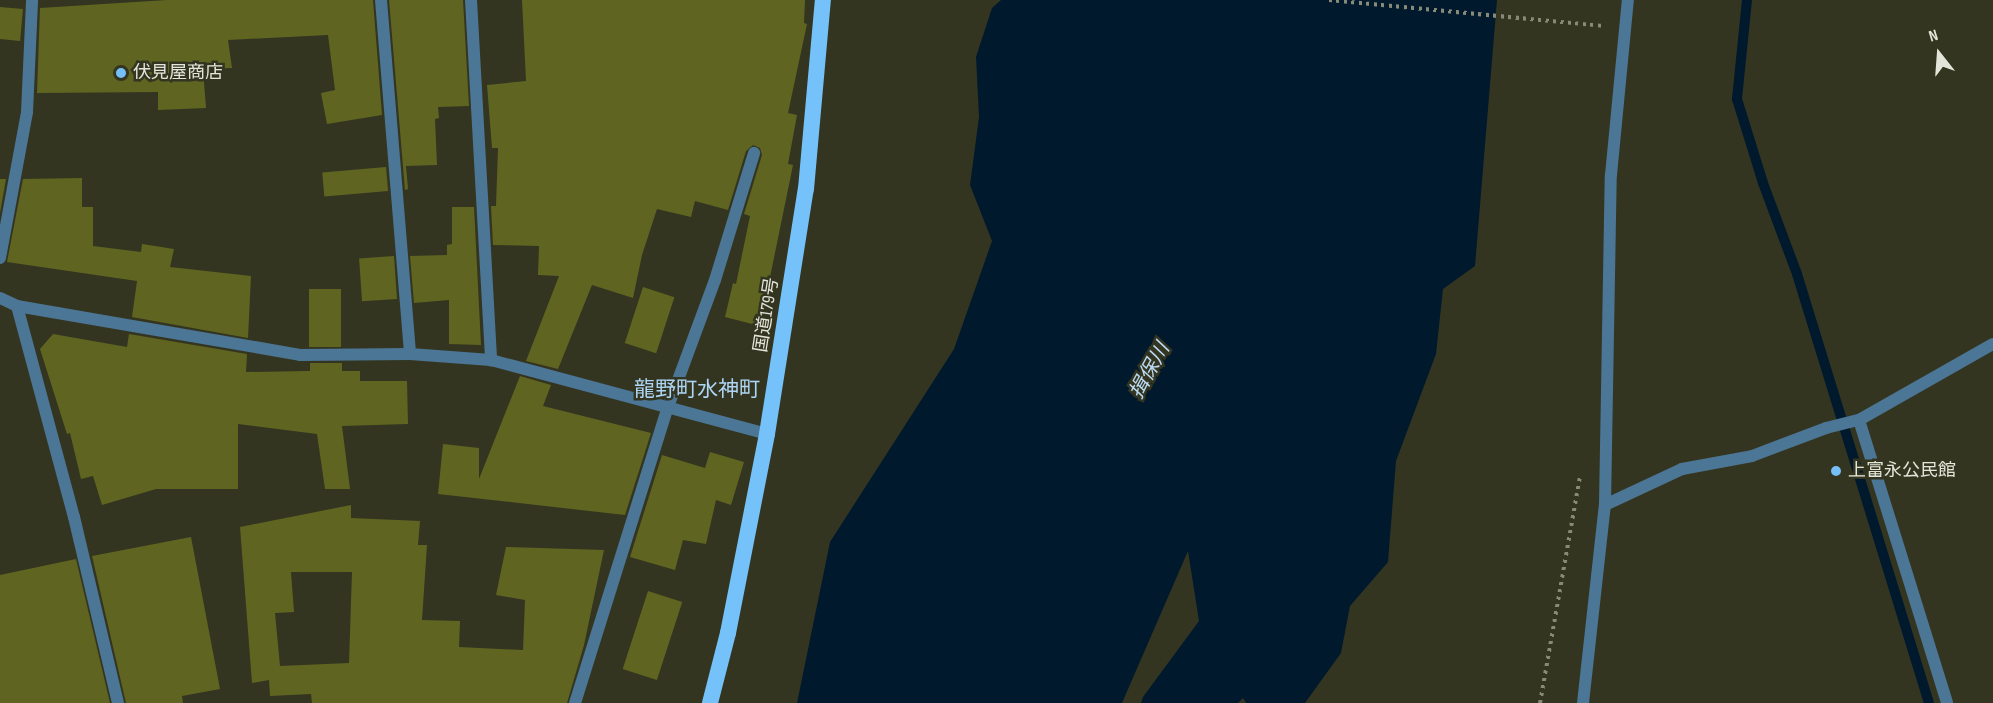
<!DOCTYPE html>
<html>
<head>
<meta charset="utf-8">
<style>
	body { margin:0 }
	#map { position:relative; width:1993px; height:703px; overflow:hidden; background:#333521; font-family:"Sofia Sans Condensed","Noto Sans JP",sans-serif }
	div>[style] { position:absolute }
	.water>* { inset:0; background:#00192d }
	.stream>* { height:10px; margin:-5px; padding:0 5px; transform-origin:5px; border-radius:5px; background:#00192d }
	.building>* { inset:0; background:#5f6520; transform-origin:0 0 }
	.path>* { height:4px; margin-top:-2px; transform-origin:0; background:repeating-linear-gradient(90deg,#888a79 0 3px,transparent 0 7.5px) }
	.minor>* { height:12px; margin:-6px; padding:0 6px; transform-origin:6px; border-radius:6px; background:#4c7695 }
	.trunk>* { height:16px; margin:-8px; padding:0 8px; transform-origin:8px; border-radius:8px; background:#74c2f9 }
	.dots>* { width:16px; height:16px; translate:-50% -50%; box-sizing:border-box; border:3px solid #333521; border-radius:50% }
	span { translate:-50% -50%; white-space:nowrap; text-align:center; line-height:1.15; -webkit-text-stroke:5px #333521; paint-order:stroke }
	.poi-label { font-size:18px; color:#e3e5d8 }
	.left { translate:0 -50%; text-align:left }
	.street-label { font-size:18px; color:#e3e5d8 }
	.water-label { font-size:20px; color:#bbdbf4; font-style:italic }
	.quarter-label { font-size:21px; color:#add5f4 }
	.north { position:absolute; left:1909px; top:24px; width:60px; height:60px; -webkit-text-stroke:4px #333521; paint-order:stroke; rotate:343deg; font-size:16px; font-weight:700; line-height:24px; text-align:center; color:#e3e5d8 }
	.north::after { content:''; display:block; margin:auto; width:21px; height:27px; background:#e3e5d8; clip-path:polygon(50% 0,100% 100%,50% 72%,0 100%) }
</style>
</head>
<body>
<div id="map">
	<div class="water">
		<i style="clip-path:polygon(1001px 0,1497px 0,1475px 266px,1443px 289px,1436px 354px,1396px 461px,1388px 562px,1350px 606px,1341px 653px,1305px 703px,1246px 703px,1243px 698px,1238px 703px,1141px 703px,1143px 697px,1199px 621px,1188px 551px,1122px 703px,797px 703px,830px 542px,954px 349px,992px 241px,970px 185px,979px 117px,976px 57px,992px 8px)"></i>
	</div>
	<div class="stream">
		<i style="left:1747px;top:0;width:100px;rotate:95.8deg"></i>
		<i style="left:1737px;top:99px;width:88px;rotate:72.8deg"></i>
		<i style="left:1763px;top:183px;width:97px;rotate:69.5deg"></i>
		<i style="left:1797px;top:274px;width:449px;rotate:72.9deg"></i>
	</div>
	<div class="building">
		<i style="clip-path:polygon(167px 0,373px 0,382px 115px,327px 124px,321px 93px,335px 90px,328px 35px,228px 40px,232px 68px,203px 69px,206px 108px,158px 110px,158px 92px,37px 93px,40px 8px)"></i>
		<i style="clip-path:polygon(389px 0,463px 0,469px 106px,438px 107px,439px 118px,435px 119px,437px 165px,406px 166px,408px 189px,405px 190px)"></i>
		<i style="clip-path:polygon(522px 0,805px 0,804px 23px,807px 24px,788px 113px,797px 115px,788px 164px,793px 165px,760px 326px,725px 317px,733px 283px,736px 284px,750px 216px,744px 214px,762px 155px,760px 148px,753px 145px,746px 151px,728px 210px,695px 201px,691px 217px,657px 209px,642px 255px,633px 298px,592px 285px,558px 369px,526px 361px,559px 276px,538px 275px,539px 246px,493px 245px,491px 206px,496px 206px,498px 148px,492px 148px,487px 85px,526px 81px)"></i>
		<i style="left:0;top:7px;width:23px;height:32px;rotate:5deg"></i>
		<i style="left:386px;top:167px;width:24px;height:64px;rotate:85deg"></i>
		<i style="clip-path:polygon(82px 178px,82px 207px,93px 207px,93px 246px,141px 252px,142px 244px,174px 249px,170px 267px,251px 276px,248px 338px,132px 317px,137px 281px,7px 262px,23px 179px)"></i>
		<i style="clip-path:polygon(0 179px,6px 179px,0 213px)"></i>
		<i style="clip-path:polygon(452px 207px,474px 207px,481px 345px,449px 344px,449px 300px,414px 303px,410px 256px,447px 255px,447px 245px,452px 244px)"></i>
		<i style="left:394px;top:256px;width:43px;height:35px;rotate:86deg"></i>
		<i style="left:643px;top:287px;width:33px;height:59px;rotate:18deg"></i>
		<i style="left:309px;top:289px;width:32px;height:58px"></i>
		<i style="clip-path:polygon(53px 334px,127px 347px,129px 334px,247px 354px,246px 372px,310px 371px,310px 363px,342px 363px,342px 371px,360px 371px,360px 381px,407px 381px,408px 424px,342px 426px,350px 489px,325px 489px,317px 434px,238px 424px,238px 489px,156px 489px,102px 505px,93px 476px,81px 479px,70px 433px,67px 434px,40px 349px)"></i>
		<i style="clip-path:polygon(520px 376px,551px 385px,543px 406px,651px 433px,625px 515px,438px 494px,443px 444px,479px 448px,479px 479px)"></i>
		<i style="clip-path:polygon(710px 452px,744px 462px,731px 505px,716px 500px,706px 544px,683px 540px,675px 570px,630px 557px,662px 455px,705px 468px)"></i>
		<i style="clip-path:polygon(evenodd,351px 505px,351px 518px,420px 521px,418px 545px,427px 545px,422px 620px,460px 621px,459px 647px,523px 650px,525px 600px,496px 595px,506px 547px,604px 550px,584px 645px,567px 703px,312px 703px,311px 694px,270px 696px,269px 680px,252px 683px,240px 527px,351px 505px,291px 572px,352px 572px,349px 663px,280px 666px,275px 613px,294px 612px,291px 572px)"></i>
		<i style="clip-path:polygon(191px 537px,220px 689px,182px 696px,183px 703px,126px 703px,92px 556px)"></i>
		<i style="clip-path:polygon(76px 559px,110px 703px,0 703px,0 575px)"></i>
		<i style="left:648px;top:591px;width:36px;height:82px;rotate:18deg"></i>
	</div>
	<div class="path">
		<i style="left:1329px;top:0;width:275px;rotate:5.4deg"></i>
		<i style="left:1540px;top:703px;width:231px;rotate:-80deg"></i>
	</div>
	<div class="minor">
		<i style="left:381px;top:0;width:355px;rotate:85.3deg"></i>
		<i style="left:471px;top:0;width:361px;rotate:86.8deg"></i>
		<i style="left:0;top:258px;width:148px;rotate:-79.5deg"></i>
		<i style="left:27px;top:112px;width:112px;rotate:-87.4deg"></i>
		<i style="left:0;top:298px;width:19px;rotate:25deg"></i>
		<i style="left:17px;top:306px;width:287px;rotate:9.8deg"></i>
		<i style="left:300px;top:355px;width:110px;rotate:-0.5deg"></i>
		<i style="left:410px;top:354px;width:81px;rotate:4.2deg"></i>
		<i style="left:491px;top:360px;width:286px;rotate:15deg"></i>
		<i style="left:17px;top:306px;width:219px;rotate:74.9deg"></i>
		<i style="left:74px;top:517px;width:191px;rotate:76.7deg"></i>
		<i style="left:1859px;top:420px;width:296px;rotate:72.7deg"></i>
		<i style="left:1605px;top:505px;width:85px;rotate:-25.1deg"></i>
		<i style="left:1682px;top:469px;width:71px;rotate:-10.5deg"></i>
		<i style="left:1752px;top:456px;width:79px;rotate:-20.7deg"></i>
		<i style="left:1826px;top:428px;width:34px;rotate:-14deg"></i>
		<i style="left:1859px;top:420px;width:154px;rotate:-29.6deg"></i>
		<i style="left:575px;top:703px;width:310px;rotate:-72.6deg"></i>
		<i style="left:668px;top:407px;width:135px;rotate:-69.7deg"></i>
		<i style="left:715px;top:280px;width:133px;rotate:-72.9deg"></i>
		<i style="left:1583px;top:703px;width:199px;rotate:-83.7deg"></i>
		<i style="left:1605px;top:505px;width:330px;rotate:-89deg"></i>
		<i style="left:1611px;top:175px;width:176px;rotate:-84.5deg"></i>
	</div>
	<div class="trunk">
		<i style="left:710px;top:703px;width:72px;rotate:-75.6deg"></i>
		<i style="left:728px;top:633px;width:203px;rotate:-78.9deg"></i>
		<i style="left:767px;top:434px;width:248px;rotate:-81deg"></i>
		<i style="left:806px;top:189px;width:190px;rotate:-84.9deg"></i>
	</div>
	<div class="dots">
		<i style="left:121px;top:73px;background:#75c0f6"></i>
		<i style="left:1836px;top:471px;background:#75c0f6"></i>
	</div>
	<div class="poi-label">
		<span class="left" style="left:133px;top:73px">伏見屋商店</span>
		<span class="left" style="left:1848px;top:471px">上富永公民館</span>
	</div>
	<div class="street-label">
		<span style="left:767px;top:315px;rotate:-81deg">国道179号</span>
	</div>
	<div class="water-label">
		<span style="left:1150px;top:371px;rotate:-61deg">揖保川</span>
	</div>
	<div class="quarter-label">
		<span style="left:697px;top:390px">龍野町水神町</span>
	</div>
	<div class="north">N</div>
</div>
</body>
</html>
